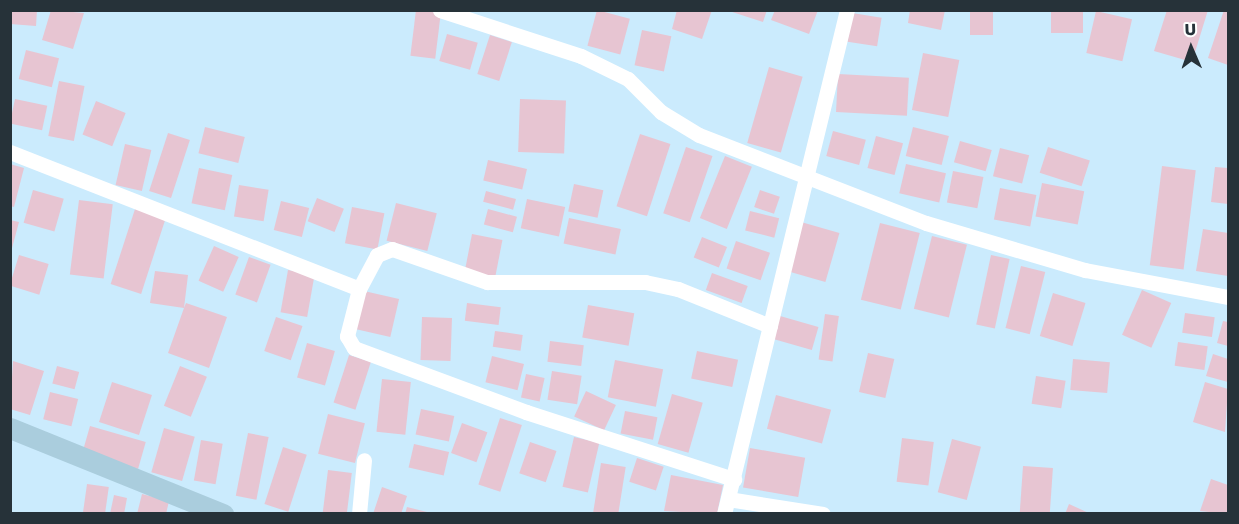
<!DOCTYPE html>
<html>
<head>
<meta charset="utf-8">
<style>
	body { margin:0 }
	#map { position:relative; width:1239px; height:524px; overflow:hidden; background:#cbebfd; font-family:Rubik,sans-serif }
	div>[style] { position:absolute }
	.building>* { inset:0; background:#e7c5d2; transform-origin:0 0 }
	.street>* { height:15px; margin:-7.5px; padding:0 7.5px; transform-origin:7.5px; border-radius:7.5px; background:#fff }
	.secondary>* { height:21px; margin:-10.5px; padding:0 10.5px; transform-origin:10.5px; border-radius:10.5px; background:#aacddd }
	span { translate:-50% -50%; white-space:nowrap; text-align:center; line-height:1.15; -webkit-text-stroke:6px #fff; paint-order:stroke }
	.frame { position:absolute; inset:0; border:12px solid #263239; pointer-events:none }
	.north { position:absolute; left:1161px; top:18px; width:60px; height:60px; -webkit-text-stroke:4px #fff; paint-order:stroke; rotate:358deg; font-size:16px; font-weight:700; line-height:24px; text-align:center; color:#263239 }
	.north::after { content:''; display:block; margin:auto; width:21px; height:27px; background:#263239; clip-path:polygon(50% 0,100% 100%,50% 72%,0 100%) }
</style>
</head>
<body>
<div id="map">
	<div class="building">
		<i style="clip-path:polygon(10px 10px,37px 10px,36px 26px,10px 24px)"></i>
		<i style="clip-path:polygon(51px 10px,84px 13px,73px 49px,42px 40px)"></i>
		<i style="left:416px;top:10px;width:25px;height:46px;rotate:7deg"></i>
		<i style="left:597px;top:10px;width:34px;height:37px;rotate:15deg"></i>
		<i style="clip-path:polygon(677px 10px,712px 10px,702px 39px,672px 29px)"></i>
		<i style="clip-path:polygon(726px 10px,767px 10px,763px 22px)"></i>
		<i style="clip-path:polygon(775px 10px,818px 10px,809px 34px,771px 20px)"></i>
		<i style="clip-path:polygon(910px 10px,945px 10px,941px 30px,908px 23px)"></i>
		<i style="left:970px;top:10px;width:23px;height:25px"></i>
		<i style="left:1051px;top:10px;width:32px;height:23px"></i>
		<i style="clip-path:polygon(1167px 10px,1208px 10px,1192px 62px,1154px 51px)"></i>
		<i style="clip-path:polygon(1224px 10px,1228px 10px,1228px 65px,1208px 58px)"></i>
		<i style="left:1096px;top:11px;width:37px;height:43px;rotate:13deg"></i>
		<i style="left:852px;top:13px;width:30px;height:29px;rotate:9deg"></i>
		<i style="left:642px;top:30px;width:30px;height:36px;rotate:12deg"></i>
		<i style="left:447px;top:34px;width:32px;height:28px;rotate:16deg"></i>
		<i style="left:490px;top:35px;width:23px;height:41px;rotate:18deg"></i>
		<i style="left:26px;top:50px;width:34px;height:30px;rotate:14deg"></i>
		<i style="left:923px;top:53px;width:37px;height:58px;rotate:11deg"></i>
		<i style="left:769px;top:67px;width:35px;height:79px;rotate:16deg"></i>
		<i style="left:838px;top:74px;width:71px;height:38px;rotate:3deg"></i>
		<i style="left:59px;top:81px;width:26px;height:56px;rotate:11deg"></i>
		<i style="left:15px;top:99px;width:33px;height:25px;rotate:12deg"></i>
		<i style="left:520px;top:99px;width:46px;height:53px;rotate:2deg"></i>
		<i style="left:96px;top:101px;width:32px;height:36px;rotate:22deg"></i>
		<i style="left:205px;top:127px;width:41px;height:27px;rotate:14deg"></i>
		<i style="left:913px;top:127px;width:37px;height:30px;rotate:14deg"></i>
		<i style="left:833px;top:131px;width:34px;height:26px;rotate:15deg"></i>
		<i style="left:168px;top:133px;width:23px;height:61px;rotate:18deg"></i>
		<i style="left:640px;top:134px;width:32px;height:76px;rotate:18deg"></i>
		<i style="left:876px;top:136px;width:28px;height:33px;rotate:15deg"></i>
		<i style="left:960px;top:141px;width:33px;height:22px;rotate:16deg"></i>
		<i style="left:125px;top:144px;width:27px;height:42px;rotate:13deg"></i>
		<i style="left:686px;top:147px;width:28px;height:70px;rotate:19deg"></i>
		<i style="left:1048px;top:147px;width:44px;height:27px;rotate:18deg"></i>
		<i style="left:1000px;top:148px;width:30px;height:29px;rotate:14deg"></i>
		<i style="left:725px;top:156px;width:29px;height:67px;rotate:22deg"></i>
		<i style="left:488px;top:160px;width:40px;height:21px;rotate:13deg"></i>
		<i style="clip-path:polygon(10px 164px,24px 168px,14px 207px,10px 206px)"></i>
		<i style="left:906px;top:164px;width:41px;height:30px;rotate:13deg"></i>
		<i style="left:1162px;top:166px;width:34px;height:100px;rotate:7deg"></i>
		<i style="clip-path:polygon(1215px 167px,1228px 168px,1228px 204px,1211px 202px)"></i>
		<i style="left:199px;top:168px;width:34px;height:36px;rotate:12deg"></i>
		<i style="left:953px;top:171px;width:31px;height:32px;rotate:11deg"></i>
		<i style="left:1042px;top:183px;width:43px;height:34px;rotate:11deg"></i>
		<i style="left:574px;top:184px;width:30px;height:28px;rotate:12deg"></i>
		<i style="left:239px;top:185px;width:30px;height:32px;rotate:9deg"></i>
		<i style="left:1000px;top:188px;width:37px;height:32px;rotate:11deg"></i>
		<i style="left:33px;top:190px;width:32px;height:34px;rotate:16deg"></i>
		<i style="left:760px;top:190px;width:21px;height:18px;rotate:19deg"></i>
		<i style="left:486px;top:191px;width:31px;height:11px;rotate:15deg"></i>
		<i style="left:317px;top:198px;width:29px;height:25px;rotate:22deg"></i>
		<i style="left:527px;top:199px;width:39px;height:30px;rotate:12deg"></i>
		<i style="left:79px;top:200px;width:34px;height:75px;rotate:7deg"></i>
		<i style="left:281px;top:201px;width:29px;height:30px;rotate:14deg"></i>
		<i style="left:396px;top:203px;width:42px;height:39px;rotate:14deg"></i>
		<i style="left:136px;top:206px;width:32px;height:82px;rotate:18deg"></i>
		<i style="left:352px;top:207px;width:33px;height:37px;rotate:11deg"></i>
		<i style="left:488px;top:209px;width:30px;height:16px;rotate:15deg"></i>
		<i style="left:750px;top:211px;width:30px;height:20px;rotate:14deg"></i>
		<i style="left:569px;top:218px;width:53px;height:26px;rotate:12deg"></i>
		<i style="clip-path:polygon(10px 220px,19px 222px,11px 252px,10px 252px)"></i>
		<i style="left:801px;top:222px;width:40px;height:51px;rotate:16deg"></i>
		<i style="left:880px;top:223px;width:41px;height:79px;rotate:14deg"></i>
		<i style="clip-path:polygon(1203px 229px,1228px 233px,1228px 276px,1196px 271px)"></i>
		<i style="left:472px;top:234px;width:31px;height:40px;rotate:11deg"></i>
		<i style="left:932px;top:236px;width:36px;height:75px;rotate:14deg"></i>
		<i style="left:702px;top:237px;width:27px;height:22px;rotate:22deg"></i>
		<i style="left:736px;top:241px;width:36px;height:29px;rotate:19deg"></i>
		<i style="left:214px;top:246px;width:27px;height:38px;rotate:24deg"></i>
		<i style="left:19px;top:255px;width:31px;height:32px;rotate:17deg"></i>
		<i style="left:991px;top:255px;width:19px;height:71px;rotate:12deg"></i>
		<i style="left:249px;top:257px;width:23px;height:40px;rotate:20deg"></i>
		<i style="left:1021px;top:266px;width:25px;height:64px;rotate:14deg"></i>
		<i style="left:288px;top:270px;width:27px;height:43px;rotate:10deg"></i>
		<i style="clip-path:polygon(155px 271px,188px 275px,184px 308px,186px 303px,227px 317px,209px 368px,168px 353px,184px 308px,150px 303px)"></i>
		<i style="left:712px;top:273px;width:38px;height:18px;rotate:20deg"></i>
		<i style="left:1142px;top:290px;width:32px;height:49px;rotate:24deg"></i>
		<i style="left:364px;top:291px;width:36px;height:39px;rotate:13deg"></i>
		<i style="left:1053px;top:293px;width:34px;height:45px;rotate:17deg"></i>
		<i style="left:467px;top:303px;width:34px;height:18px;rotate:7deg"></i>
		<i style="left:588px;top:305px;width:47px;height:33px;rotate:10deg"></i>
		<i style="left:1185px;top:313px;width:30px;height:20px;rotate:8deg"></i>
		<i style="left:825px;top:314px;width:14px;height:46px;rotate:8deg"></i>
		<i style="left:780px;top:316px;width:40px;height:24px;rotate:16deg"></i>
		<i style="left:276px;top:317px;width:28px;height:36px;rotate:19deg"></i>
		<i style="left:422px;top:317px;width:30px;height:43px;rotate:2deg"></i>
		<i style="clip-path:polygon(1223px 321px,1228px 322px,1228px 346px,1217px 343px)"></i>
		<i style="left:495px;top:331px;width:28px;height:16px;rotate:8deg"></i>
		<i style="left:550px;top:341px;width:34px;height:21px;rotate:7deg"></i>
		<i style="left:1178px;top:342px;width:30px;height:24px;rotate:8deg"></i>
		<i style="left:307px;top:343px;width:29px;height:36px;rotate:16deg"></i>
		<i style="left:697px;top:351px;width:42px;height:28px;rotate:12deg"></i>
		<i style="left:868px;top:353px;width:27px;height:40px;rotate:13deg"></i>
		<i style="clip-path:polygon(1213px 354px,1228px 359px,1228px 382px,1206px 376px)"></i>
		<i style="left:349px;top:355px;width:23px;height:50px;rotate:18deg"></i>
		<i style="left:492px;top:356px;width:33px;height:27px;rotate:14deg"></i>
		<i style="left:1073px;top:359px;width:37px;height:31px;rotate:5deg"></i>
		<i style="left:615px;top:360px;width:49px;height:38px;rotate:11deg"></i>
		<i style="clip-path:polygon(13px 361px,44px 371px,30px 415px,10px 409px)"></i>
		<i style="left:57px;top:366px;width:23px;height:18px;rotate:15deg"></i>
		<i style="left:180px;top:366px;width:29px;height:43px;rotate:22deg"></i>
		<i style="left:552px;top:371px;width:30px;height:29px;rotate:9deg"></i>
		<i style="left:526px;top:374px;width:19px;height:24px;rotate:12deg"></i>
		<i style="left:1036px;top:376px;width:30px;height:28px;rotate:9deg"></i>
		<i style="left:382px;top:379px;width:29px;height:53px;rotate:6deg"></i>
		<i style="left:112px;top:382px;width:42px;height:42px;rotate:18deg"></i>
		<i style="clip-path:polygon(1205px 382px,1228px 389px,1225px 432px,1193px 422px)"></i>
		<i style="left:586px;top:391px;width:33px;height:28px;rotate:25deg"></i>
		<i style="left:50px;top:392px;width:29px;height:28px;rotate:14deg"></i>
		<i style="left:672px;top:394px;width:32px;height:52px;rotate:16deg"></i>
		<i style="left:776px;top:395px;width:57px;height:35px;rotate:15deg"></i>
		<i style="left:421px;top:409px;width:34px;height:26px;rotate:12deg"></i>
		<i style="left:625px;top:411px;width:33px;height:23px;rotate:11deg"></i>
		<i style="left:328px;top:414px;width:38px;height:41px;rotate:14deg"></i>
		<i style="left:500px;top:418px;width:23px;height:70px;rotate:18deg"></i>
		<i style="left:462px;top:423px;width:27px;height:32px;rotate:20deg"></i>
		<i style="left:90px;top:426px;width:58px;height:28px;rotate:16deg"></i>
		<i style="left:164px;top:428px;width:32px;height:46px;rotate:16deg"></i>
		<i style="left:248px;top:433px;width:21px;height:64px;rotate:11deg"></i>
		<i style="left:574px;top:437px;width:26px;height:51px;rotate:13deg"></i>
		<i style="left:902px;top:438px;width:32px;height:44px;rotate:7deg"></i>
		<i style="left:952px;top:439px;width:30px;height:55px;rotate:15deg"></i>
		<i style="left:201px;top:440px;width:22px;height:41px;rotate:10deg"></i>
		<i style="left:530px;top:442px;width:28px;height:33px;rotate:19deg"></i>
		<i style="left:414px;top:444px;width:36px;height:24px;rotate:13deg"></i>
		<i style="left:283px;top:447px;width:25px;height:60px;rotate:18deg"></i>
		<i style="left:750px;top:448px;width:56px;height:40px;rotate:10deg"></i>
		<i style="left:637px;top:458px;width:28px;height:25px;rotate:18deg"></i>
		<i style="left:601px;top:463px;width:25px;height:52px;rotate:9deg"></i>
		<i style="left:1023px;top:466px;width:30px;height:48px;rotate:4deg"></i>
		<i style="left:328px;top:470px;width:24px;height:44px;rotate:7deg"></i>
		<i style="clip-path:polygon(671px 475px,723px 485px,717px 514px,664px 511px)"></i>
		<i style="clip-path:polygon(1211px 479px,1228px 485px,1228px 514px,1200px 511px)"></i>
		<i style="left:87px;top:484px;width:22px;height:30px;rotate:8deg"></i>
		<i style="clip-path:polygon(382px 487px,407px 496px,401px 514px,373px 514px)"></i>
		<i style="clip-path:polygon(142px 494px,169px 501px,166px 514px,137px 514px)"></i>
		<i style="clip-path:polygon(114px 495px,127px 498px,124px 514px,110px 514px)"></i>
		<i style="clip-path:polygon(1069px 504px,1091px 514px,1065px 514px)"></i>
		<i style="clip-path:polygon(407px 507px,431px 513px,431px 514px,405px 514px)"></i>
	</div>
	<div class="street">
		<i style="left:440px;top:10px;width:148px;rotate:18.1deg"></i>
		<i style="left:581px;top:56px;width:52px;rotate:26.1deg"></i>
		<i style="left:628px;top:79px;width:47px;rotate:45deg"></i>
		<i style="left:661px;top:112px;width:44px;rotate:31.2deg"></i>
		<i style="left:699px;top:135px;width:243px;rotate:21.2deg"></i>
		<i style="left:926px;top:223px;width:166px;rotate:16.5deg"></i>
		<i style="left:1085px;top:270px;width:146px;rotate:10.7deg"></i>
		<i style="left:10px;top:152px;width:375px;rotate:21.4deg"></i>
		<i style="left:359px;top:289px;width:49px;rotate:104.3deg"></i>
		<i style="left:347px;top:336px;width:14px;rotate:60deg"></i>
		<i style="left:354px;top:348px;width:184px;rotate:20.4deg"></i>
		<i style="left:526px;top:412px;width:219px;rotate:17.9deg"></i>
		<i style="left:359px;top:289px;width:38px;rotate:-62deg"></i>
		<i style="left:377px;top:255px;width:16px;rotate:-22deg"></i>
		<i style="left:392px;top:249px;width:101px;rotate:19.2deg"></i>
		<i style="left:487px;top:282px;width:158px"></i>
		<i style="left:645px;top:282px;width:34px;rotate:12deg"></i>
		<i style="left:678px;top:289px;width:99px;rotate:21.9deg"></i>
		<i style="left:728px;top:499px;width:96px;rotate:9deg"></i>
		<i style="left:359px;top:514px;width:54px;rotate:-84.7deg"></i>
		<i style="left:724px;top:514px;width:519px;rotate:-76.29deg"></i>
	</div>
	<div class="secondary">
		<i style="left:10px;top:428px;width:230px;rotate:22deg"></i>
	</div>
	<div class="frame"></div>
	<div class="north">U</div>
</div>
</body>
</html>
